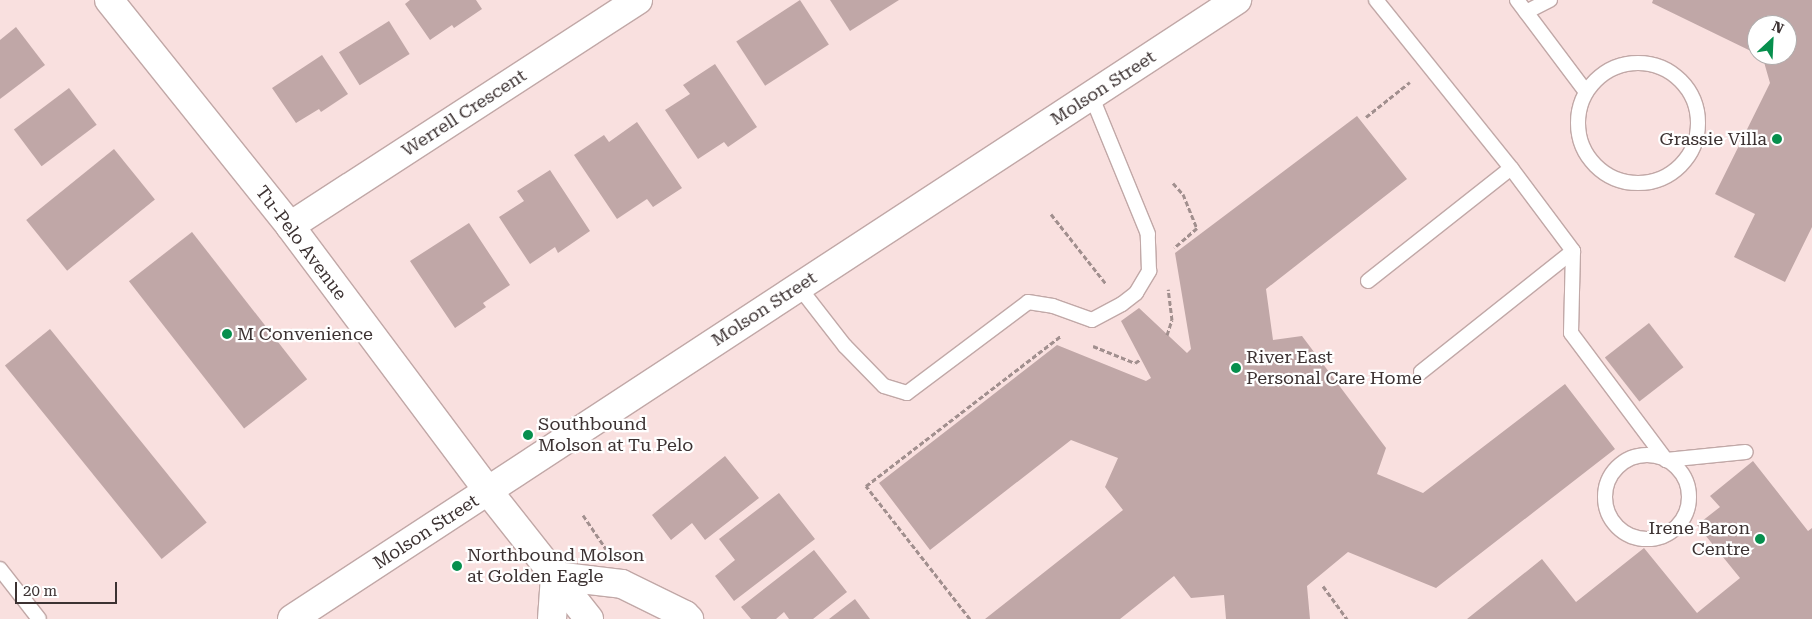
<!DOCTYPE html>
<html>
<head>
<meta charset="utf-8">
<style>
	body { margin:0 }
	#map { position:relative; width:1812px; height:619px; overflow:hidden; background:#f9e0df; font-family:"Roboto Serif",serif }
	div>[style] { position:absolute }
	.building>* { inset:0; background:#c0a7a7; transform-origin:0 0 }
	.path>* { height:3px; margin-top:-1.5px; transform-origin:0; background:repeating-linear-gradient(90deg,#a18f8e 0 5px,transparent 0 7.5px) }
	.roads { filter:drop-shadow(1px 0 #c1a8a7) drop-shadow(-1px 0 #c1a8a7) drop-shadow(0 1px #c1a8a7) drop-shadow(0 -1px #c1a8a7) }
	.service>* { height:14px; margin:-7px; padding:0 7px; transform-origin:7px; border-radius:7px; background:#fff }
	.service>.ring { margin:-7px; padding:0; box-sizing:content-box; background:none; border:14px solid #fff; border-radius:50% }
	.minor>* { height:28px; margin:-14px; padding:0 14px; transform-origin:14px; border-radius:14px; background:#fff }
	.tertiary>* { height:28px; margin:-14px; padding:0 14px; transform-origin:14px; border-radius:14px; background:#fff }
	.dots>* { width:14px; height:14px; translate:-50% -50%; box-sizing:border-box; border:2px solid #fff; border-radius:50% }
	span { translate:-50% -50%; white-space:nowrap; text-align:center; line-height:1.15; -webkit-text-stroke:4.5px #fff; paint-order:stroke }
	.street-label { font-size:18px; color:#3c3232 }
	.poi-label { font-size:18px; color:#3c3232 }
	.right { translate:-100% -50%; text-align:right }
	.left { translate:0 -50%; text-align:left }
	.north { position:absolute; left:1747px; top:15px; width:50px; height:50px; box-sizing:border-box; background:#fff; border:1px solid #b1adad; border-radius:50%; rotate:25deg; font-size:14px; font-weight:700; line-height:20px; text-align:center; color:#3c3232 }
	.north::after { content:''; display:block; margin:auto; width:18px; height:22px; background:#068f4d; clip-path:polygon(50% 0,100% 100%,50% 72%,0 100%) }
	.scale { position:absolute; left:15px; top:582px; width:102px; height:22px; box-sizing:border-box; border:2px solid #3c3232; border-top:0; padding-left:6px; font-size:15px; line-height:18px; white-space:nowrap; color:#3c3232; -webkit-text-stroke:4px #fff; paint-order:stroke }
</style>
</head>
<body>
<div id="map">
	<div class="building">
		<i style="clip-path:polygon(410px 0,476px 0,482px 9px,454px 28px,452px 25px,430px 40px,405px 4px)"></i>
		<i style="left:800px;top:0;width:53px;height:76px;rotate:57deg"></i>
		<i style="clip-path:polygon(830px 0,899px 0,850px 31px)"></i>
		<i style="clip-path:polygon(1653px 0,1812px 0,1812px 227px,1785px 282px,1734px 257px,1755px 214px,1715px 194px,1770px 83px,1762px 55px,1787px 55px,1787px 25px,1757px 25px,1757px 54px,1652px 3px)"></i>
		<i style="left:389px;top:21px;width:39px;height:59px;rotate:58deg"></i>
		<i style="clip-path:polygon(16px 27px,45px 65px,0 99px,0 40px)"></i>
		<i style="clip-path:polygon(322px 55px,348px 94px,321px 112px,319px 109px,296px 123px,272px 88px)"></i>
		<i style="clip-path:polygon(715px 64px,757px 127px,728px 147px,724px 142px,698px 159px,665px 110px,690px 94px,683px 85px)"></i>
		<i style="left:69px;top:88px;width:46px;height:69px;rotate:53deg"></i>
		<i style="clip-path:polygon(1357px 116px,1407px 179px,1266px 289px,1273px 340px,1302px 336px,1386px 448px,1377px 474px,1423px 493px,1565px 384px,1615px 449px,1436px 588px,1348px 552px,1307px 586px,1310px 619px,1226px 619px,1224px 595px,1191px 598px,1174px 576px,1120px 619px,985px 619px,1123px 510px,1105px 487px,1118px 458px,1071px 440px,930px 550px,879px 483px,1057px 345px,1146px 381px,1151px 378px,1121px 321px,1139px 308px,1187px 353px,1191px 349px,1175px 253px)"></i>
		<i style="clip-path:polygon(637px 122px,682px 188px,653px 207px,647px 199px,617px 219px,574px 155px,604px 135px,609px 142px)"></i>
		<i style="left:114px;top:149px;width:65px;height:113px;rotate:51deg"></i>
		<i style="clip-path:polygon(550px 170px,590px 231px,558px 253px,555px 247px,530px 264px,499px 217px,524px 201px,517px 191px)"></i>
		<i style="clip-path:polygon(469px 223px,510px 285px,483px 303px,486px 307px,455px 328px,410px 261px)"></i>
		<i style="left:192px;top:232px;width:187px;height:80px;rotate:52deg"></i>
		<i style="left:1649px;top:323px;width:56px;height:56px;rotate:52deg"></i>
		<i style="left:50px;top:329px;width:249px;height:58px;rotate:51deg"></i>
		<i style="clip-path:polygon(725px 456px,759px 498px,705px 540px,692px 523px,671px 540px,652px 515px)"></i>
		<i style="clip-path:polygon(1753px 461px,1808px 531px,1812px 528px,1812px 619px,1467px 619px,1542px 559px,1576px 602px,1644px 548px,1697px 613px,1740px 578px,1697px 525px,1720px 507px,1710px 496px)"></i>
		<i style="clip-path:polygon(779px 493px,815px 539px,734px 601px,715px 576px,735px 560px,719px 539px)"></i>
		<i style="clip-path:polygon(814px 550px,847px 592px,813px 619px,789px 619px,784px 612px,776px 619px,751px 619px,741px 607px)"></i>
		<i style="clip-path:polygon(855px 599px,870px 619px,829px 619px)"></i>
	</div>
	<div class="path">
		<i style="left:1366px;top:117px;width:56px;rotate:-38.5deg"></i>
		<i style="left:1173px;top:183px;width:15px;rotate:48deg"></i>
		<i style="left:1183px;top:194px;width:37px;rotate:68deg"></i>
		<i style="left:1197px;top:228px;width:30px;rotate:139deg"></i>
		<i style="left:1051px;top:214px;width:89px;rotate:51.8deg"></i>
		<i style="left:1167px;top:335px;width:16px;rotate:-72deg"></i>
		<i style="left:1172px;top:320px;width:31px;rotate:-97deg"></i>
		<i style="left:1093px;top:346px;width:45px;rotate:22deg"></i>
		<i style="left:1135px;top:363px;width:7px;rotate:-34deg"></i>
		<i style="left:583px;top:515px;width:41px;rotate:55.9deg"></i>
		<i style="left:1323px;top:586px;width:41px;rotate:54deg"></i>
		<i style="left:970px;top:619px;width:169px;rotate:-128deg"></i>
		<i style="left:866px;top:486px;width:247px;rotate:-37.6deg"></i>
	</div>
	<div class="roads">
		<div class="service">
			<i style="left:1376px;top:0;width:216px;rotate:51.2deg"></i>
			<i style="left:1511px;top:168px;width:104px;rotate:53.2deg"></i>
			<i style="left:1573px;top:251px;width:82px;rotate:91.4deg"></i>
			<i style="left:1571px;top:333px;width:159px;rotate:53.2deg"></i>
			<i style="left:1666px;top:460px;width:80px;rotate:-5.7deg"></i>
			<i style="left:1517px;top:0;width:115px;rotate:53.1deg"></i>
			<i style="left:1526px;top:12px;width:27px;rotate:-27deg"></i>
			<i class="ring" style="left:1578px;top:63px;width:106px;height:106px"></i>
			<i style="left:1368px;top:281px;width:182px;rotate:-38.3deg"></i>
			<i style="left:799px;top:287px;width:75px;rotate:52.1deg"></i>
			<i style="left:845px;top:346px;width:56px;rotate:45.7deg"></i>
			<i style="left:884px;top:386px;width:24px;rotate:17deg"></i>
			<i style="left:907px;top:393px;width:151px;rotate:-36.9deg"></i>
			<i style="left:1028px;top:302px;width:25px;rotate:9deg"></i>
			<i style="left:1053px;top:306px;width:41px;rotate:19.7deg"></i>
			<i style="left:1092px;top:320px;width:34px;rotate:-28deg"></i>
			<i style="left:1122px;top:304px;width:18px;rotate:-38deg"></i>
			<i style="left:1136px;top:293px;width:26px;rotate:-59deg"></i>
			<i style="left:1149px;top:271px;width:37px;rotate:-92deg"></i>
			<i style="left:1148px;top:234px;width:150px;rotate:-112.3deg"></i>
			<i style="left:1421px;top:372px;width:194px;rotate:-38.5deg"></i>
			<i class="ring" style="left:1605px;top:455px;width:70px;height:70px"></i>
			<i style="left:0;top:569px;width:63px;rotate:52deg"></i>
		</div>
		<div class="minor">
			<i style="left:290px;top:226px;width:415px;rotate:-33deg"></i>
			<i style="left:488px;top:491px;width:163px;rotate:51.7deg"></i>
			<i style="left:552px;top:619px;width:43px;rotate:-86deg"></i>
			<i style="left:555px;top:576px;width:67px;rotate:6.8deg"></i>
			<i style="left:622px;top:584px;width:70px;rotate:26.2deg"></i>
			<i style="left:685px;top:615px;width:6px;rotate:45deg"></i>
		</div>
		<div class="tertiary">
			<i style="left:109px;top:0;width:290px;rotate:51.3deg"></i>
			<i style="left:290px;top:226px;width:331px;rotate:53.2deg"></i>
			<i style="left:292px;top:619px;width:1130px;rotate:-33.23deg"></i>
		</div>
	</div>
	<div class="dots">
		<i style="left:1777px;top:139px;background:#068f4d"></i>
		<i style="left:227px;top:334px;background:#068f4d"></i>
		<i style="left:1236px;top:368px;background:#068f4d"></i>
		<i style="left:528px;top:435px;background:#068f4d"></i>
		<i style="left:1760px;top:539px;background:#068f4d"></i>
		<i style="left:457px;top:566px;background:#068f4d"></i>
	</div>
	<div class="street-label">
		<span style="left:1103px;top:88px;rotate:-33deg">Molson Street</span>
		<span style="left:464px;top:113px;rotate:-33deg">Werrell Crescent</span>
		<span style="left:301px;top:243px;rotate:53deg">Tu-Pelo Avenue</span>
		<span style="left:764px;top:309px;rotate:-33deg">Molson Street</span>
		<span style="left:426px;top:532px;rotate:-33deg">Molson Street</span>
	</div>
	<div class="poi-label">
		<span class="right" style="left:1767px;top:139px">Grassie Villa</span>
		<span class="left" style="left:237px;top:334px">M Convenience</span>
		<span class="left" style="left:1246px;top:368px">River East<br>Personal Care Home</span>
		<span class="left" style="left:538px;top:435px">Southbound<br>Molson at Tu Pelo</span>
		<span class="right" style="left:1750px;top:539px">Irene Baron<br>Centre</span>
		<span class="left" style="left:467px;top:566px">Northbound Molson<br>at Golden Eagle</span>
	</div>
	<div class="north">N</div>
	<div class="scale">20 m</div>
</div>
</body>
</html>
